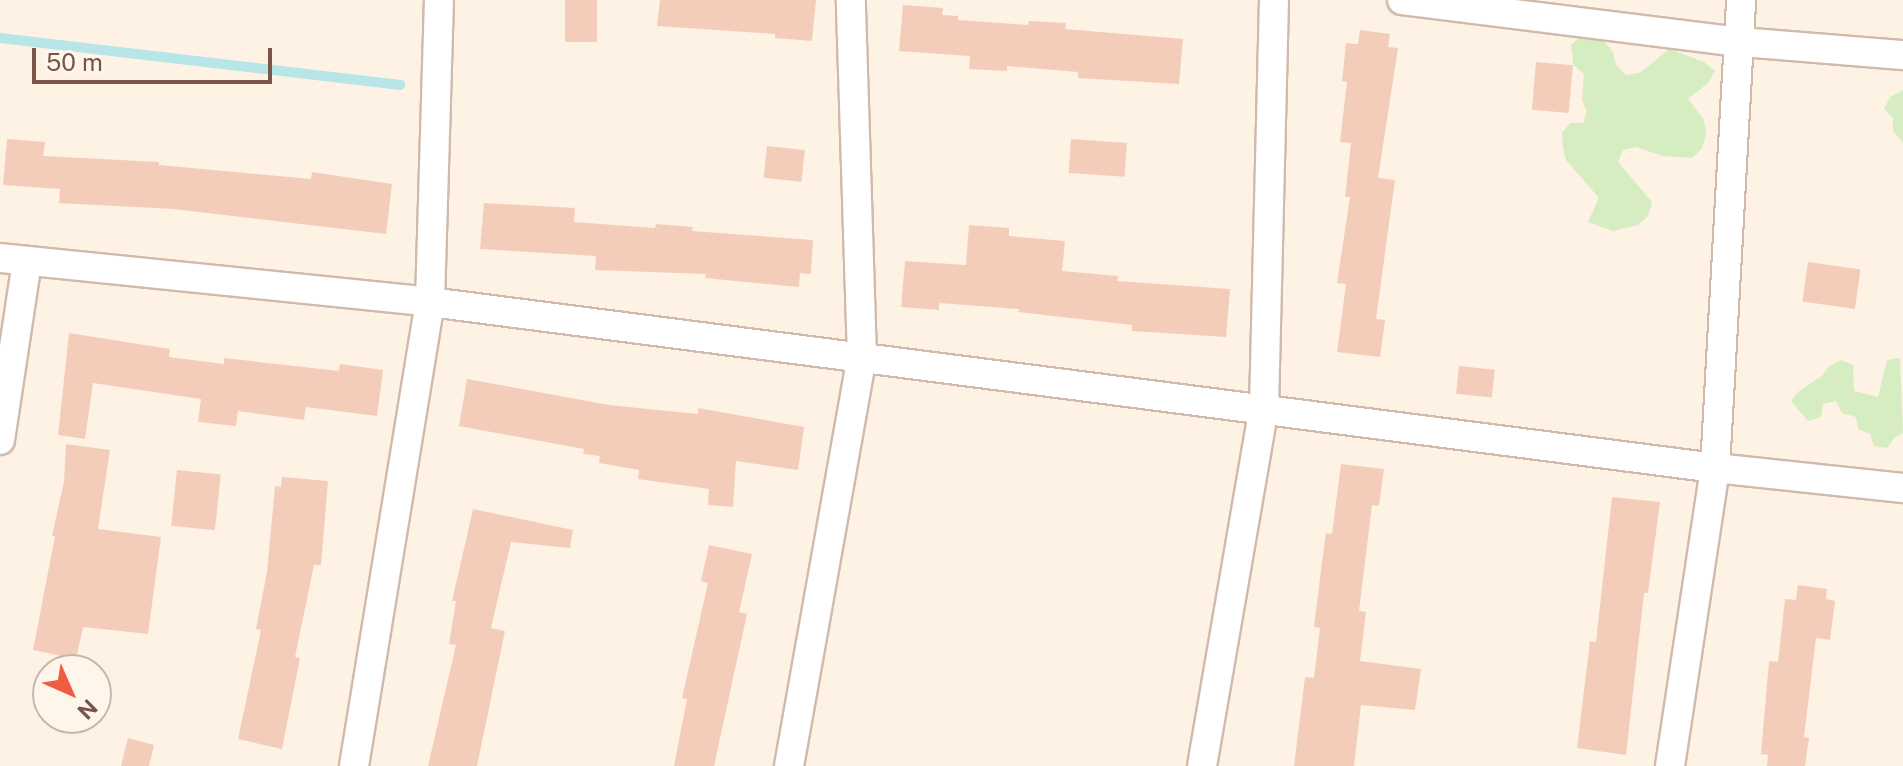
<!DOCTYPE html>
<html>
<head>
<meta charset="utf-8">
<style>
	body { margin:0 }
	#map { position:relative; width:1903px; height:766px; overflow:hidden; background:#fdf2e4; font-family:"Public Sans",sans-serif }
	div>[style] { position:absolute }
	.green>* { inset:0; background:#d6ecc1 }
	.stream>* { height:10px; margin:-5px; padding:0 5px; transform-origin:5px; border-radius:5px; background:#b7e5e8 }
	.building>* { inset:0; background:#f4cdba; transform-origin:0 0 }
	.roads { filter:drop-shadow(2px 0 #d1baac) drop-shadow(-2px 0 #d1baac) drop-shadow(0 2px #d1baac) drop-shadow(0 -2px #d1baac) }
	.minor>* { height:28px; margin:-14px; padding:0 14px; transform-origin:14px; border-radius:14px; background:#fff }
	span { translate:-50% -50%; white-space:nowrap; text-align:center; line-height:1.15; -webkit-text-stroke:6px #fff6eb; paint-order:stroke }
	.north { position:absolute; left:32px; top:654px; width:80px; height:80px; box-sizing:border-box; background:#fff6eb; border:2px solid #c9b6aa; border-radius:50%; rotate:135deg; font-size:22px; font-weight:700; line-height:32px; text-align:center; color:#775548 }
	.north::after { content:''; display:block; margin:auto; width:28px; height:36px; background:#ee5c42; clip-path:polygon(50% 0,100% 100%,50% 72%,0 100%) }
	.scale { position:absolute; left:32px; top:48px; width:240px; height:36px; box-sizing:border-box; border:4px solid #775548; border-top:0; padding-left:10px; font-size:24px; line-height:28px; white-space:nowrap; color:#775548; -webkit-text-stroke:6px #fff6eb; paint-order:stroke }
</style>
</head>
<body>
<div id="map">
	<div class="green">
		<i style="clip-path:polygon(1581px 36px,1594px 36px,1605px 42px,1613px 52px,1616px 65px,1626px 75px,1640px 73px,1669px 49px,1704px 62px,1715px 71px,1708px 83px,1688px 99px,1704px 120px,1706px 134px,1702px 148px,1692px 158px,1663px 156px,1636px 147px,1623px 150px,1618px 162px,1652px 202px,1648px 216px,1638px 225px,1613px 231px,1588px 222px,1599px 198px,1566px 160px,1563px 147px,1562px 133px,1570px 123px,1583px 123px,1587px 111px,1582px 100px,1584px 74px,1573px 65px,1573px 58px,1571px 45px)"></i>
		<i style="clip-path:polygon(1903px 90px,1903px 143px,1893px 131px,1893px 118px,1884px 109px,1890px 97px)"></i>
		<i style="clip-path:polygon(1900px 358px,1903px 433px,1895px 437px,1887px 448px,1874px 446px,1870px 434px,1858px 429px,1856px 417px,1842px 413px,1836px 401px,1823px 404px,1821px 417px,1808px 421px,1791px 401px,1799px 391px,1822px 376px,1829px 366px,1841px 360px,1853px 365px,1854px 391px,1878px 397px,1887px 360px)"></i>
	</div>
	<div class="stream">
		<i style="left:0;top:38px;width:403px;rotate:6.7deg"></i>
	</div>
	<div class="building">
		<i style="left:565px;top:0;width:32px;height:42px"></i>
		<i style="clip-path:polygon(660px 0,816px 0,812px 41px,775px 38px,775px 34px,657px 26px)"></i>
		<i style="clip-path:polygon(903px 5px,943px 8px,942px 15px,958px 16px,958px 20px,1028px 25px,1029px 21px,1066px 23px,1065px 29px,1183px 39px,1179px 84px,1078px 78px,1078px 72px,1007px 66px,1007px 71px,969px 69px,970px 56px,899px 51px)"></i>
		<i style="clip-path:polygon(1360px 30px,1390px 34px,1388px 47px,1398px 48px,1378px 178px,1395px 180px,1376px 319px,1385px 320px,1380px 357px,1337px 352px,1346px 284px,1337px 283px,1350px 197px,1345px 197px,1351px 143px,1340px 142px,1347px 82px,1342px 81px,1346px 43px,1358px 44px)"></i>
		<i style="left:1536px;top:62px;width:37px;height:48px;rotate:5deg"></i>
		<i style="clip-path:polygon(7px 139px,45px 142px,43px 156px,159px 162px,159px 165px,311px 179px,312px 172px,392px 184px,386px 234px,173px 209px,59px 203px,60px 189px,3px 185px)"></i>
		<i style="left:1071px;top:139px;width:56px;height:34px;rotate:4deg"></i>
		<i style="left:767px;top:146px;width:38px;height:32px;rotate:6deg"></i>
		<i style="clip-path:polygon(484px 203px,575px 208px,574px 222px,655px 228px,656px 224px,693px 227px,692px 231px,813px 240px,811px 274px,800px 273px,799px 287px,705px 278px,706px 274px,595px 270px,596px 256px,480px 249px)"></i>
		<i style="clip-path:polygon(969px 225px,1009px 228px,1009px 236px,1065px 241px,1062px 271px,1118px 276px,1117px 281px,1230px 289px,1226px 337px,1132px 331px,1132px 325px,1018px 312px,1019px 309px,939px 303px,939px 310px,901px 307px,905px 261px,966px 265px)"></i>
		<i style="left:1808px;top:262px;width:53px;height:40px;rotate:8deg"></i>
		<i style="clip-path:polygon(69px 333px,170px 349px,169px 357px,224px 364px,224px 358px,339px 371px,340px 364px,383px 370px,377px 416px,306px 407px,304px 420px,238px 411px,236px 426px,198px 422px,201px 399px,93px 383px,85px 439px,58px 435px)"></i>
		<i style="left:1459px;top:366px;width:36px;height:28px;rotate:6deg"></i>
		<i style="clip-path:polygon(467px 379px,609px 405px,698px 414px,698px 408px,804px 427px,798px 470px,736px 461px,733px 507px,708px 505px,709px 489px,638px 479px,639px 470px,599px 463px,600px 456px,583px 454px,584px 449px,459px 426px)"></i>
		<i style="clip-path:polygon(66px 444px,110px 450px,98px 529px,161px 537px,148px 634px,83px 627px,76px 659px,33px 650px,55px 536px,52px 536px,64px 481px)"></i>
		<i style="clip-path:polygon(1341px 464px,1384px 469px,1379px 506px,1372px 505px,1359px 611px,1366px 612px,1360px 661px,1421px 669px,1415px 710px,1361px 705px,1354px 766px,1294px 766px,1305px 677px,1314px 678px,1320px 628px,1314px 627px,1321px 570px,1326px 533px,1332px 534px)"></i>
		<i style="left:177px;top:470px;width:44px;height:56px;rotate:6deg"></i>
		<i style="clip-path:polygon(282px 477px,328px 481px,321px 565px,314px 565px,295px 657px,300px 658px,282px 749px,238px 739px,261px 630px,256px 629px,267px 572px,275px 486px,281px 487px)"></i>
		<i style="clip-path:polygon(1612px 497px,1660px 502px,1648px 593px,1644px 593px,1626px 755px,1577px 748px,1590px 641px,1596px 642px)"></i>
		<i style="clip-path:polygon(473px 509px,573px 530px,570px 548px,511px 542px,491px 628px,505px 631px,477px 766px,428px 766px,456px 645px,449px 644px,456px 601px,452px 601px)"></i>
		<i style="clip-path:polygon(709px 545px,752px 554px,739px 612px,747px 614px,714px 766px,674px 766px,687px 699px,682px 698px,708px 583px,701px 581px)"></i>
		<i style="clip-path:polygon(1798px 585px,1827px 589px,1826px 599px,1835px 601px,1830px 640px,1816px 638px,1804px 737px,1809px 738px,1805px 766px,1767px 766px,1768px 755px,1761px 754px,1769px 661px,1778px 662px,1785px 599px,1796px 600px)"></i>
		<i style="clip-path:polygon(128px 738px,154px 745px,149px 766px,121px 766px)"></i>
	</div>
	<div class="roads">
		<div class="minor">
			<i style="left:1402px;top:0;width:342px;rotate:7.1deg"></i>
			<i style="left:1741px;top:42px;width:163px;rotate:4.6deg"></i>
			<i style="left:0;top:258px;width:432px;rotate:5.8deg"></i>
			<i style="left:430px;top:302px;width:1296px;rotate:7.36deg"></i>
			<i style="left:1715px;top:468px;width:189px;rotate:6.1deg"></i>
			<i style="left:0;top:440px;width:181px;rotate:-81.4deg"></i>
			<i style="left:354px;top:766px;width:470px;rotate:-80.7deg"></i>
			<i style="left:430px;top:302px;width:302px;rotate:-88.3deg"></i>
			<i style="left:789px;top:766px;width:414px;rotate:-79.9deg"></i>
			<i style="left:862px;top:358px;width:358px;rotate:-91.8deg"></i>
			<i style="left:1202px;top:766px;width:363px;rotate:-80.2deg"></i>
			<i style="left:1264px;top:408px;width:408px;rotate:-88.6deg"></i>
			<i style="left:1670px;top:766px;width:301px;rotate:-81.4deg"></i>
			<i style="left:1715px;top:468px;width:469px;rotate:-86.8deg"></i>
		</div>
	</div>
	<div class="north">N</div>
	<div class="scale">50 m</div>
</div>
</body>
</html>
